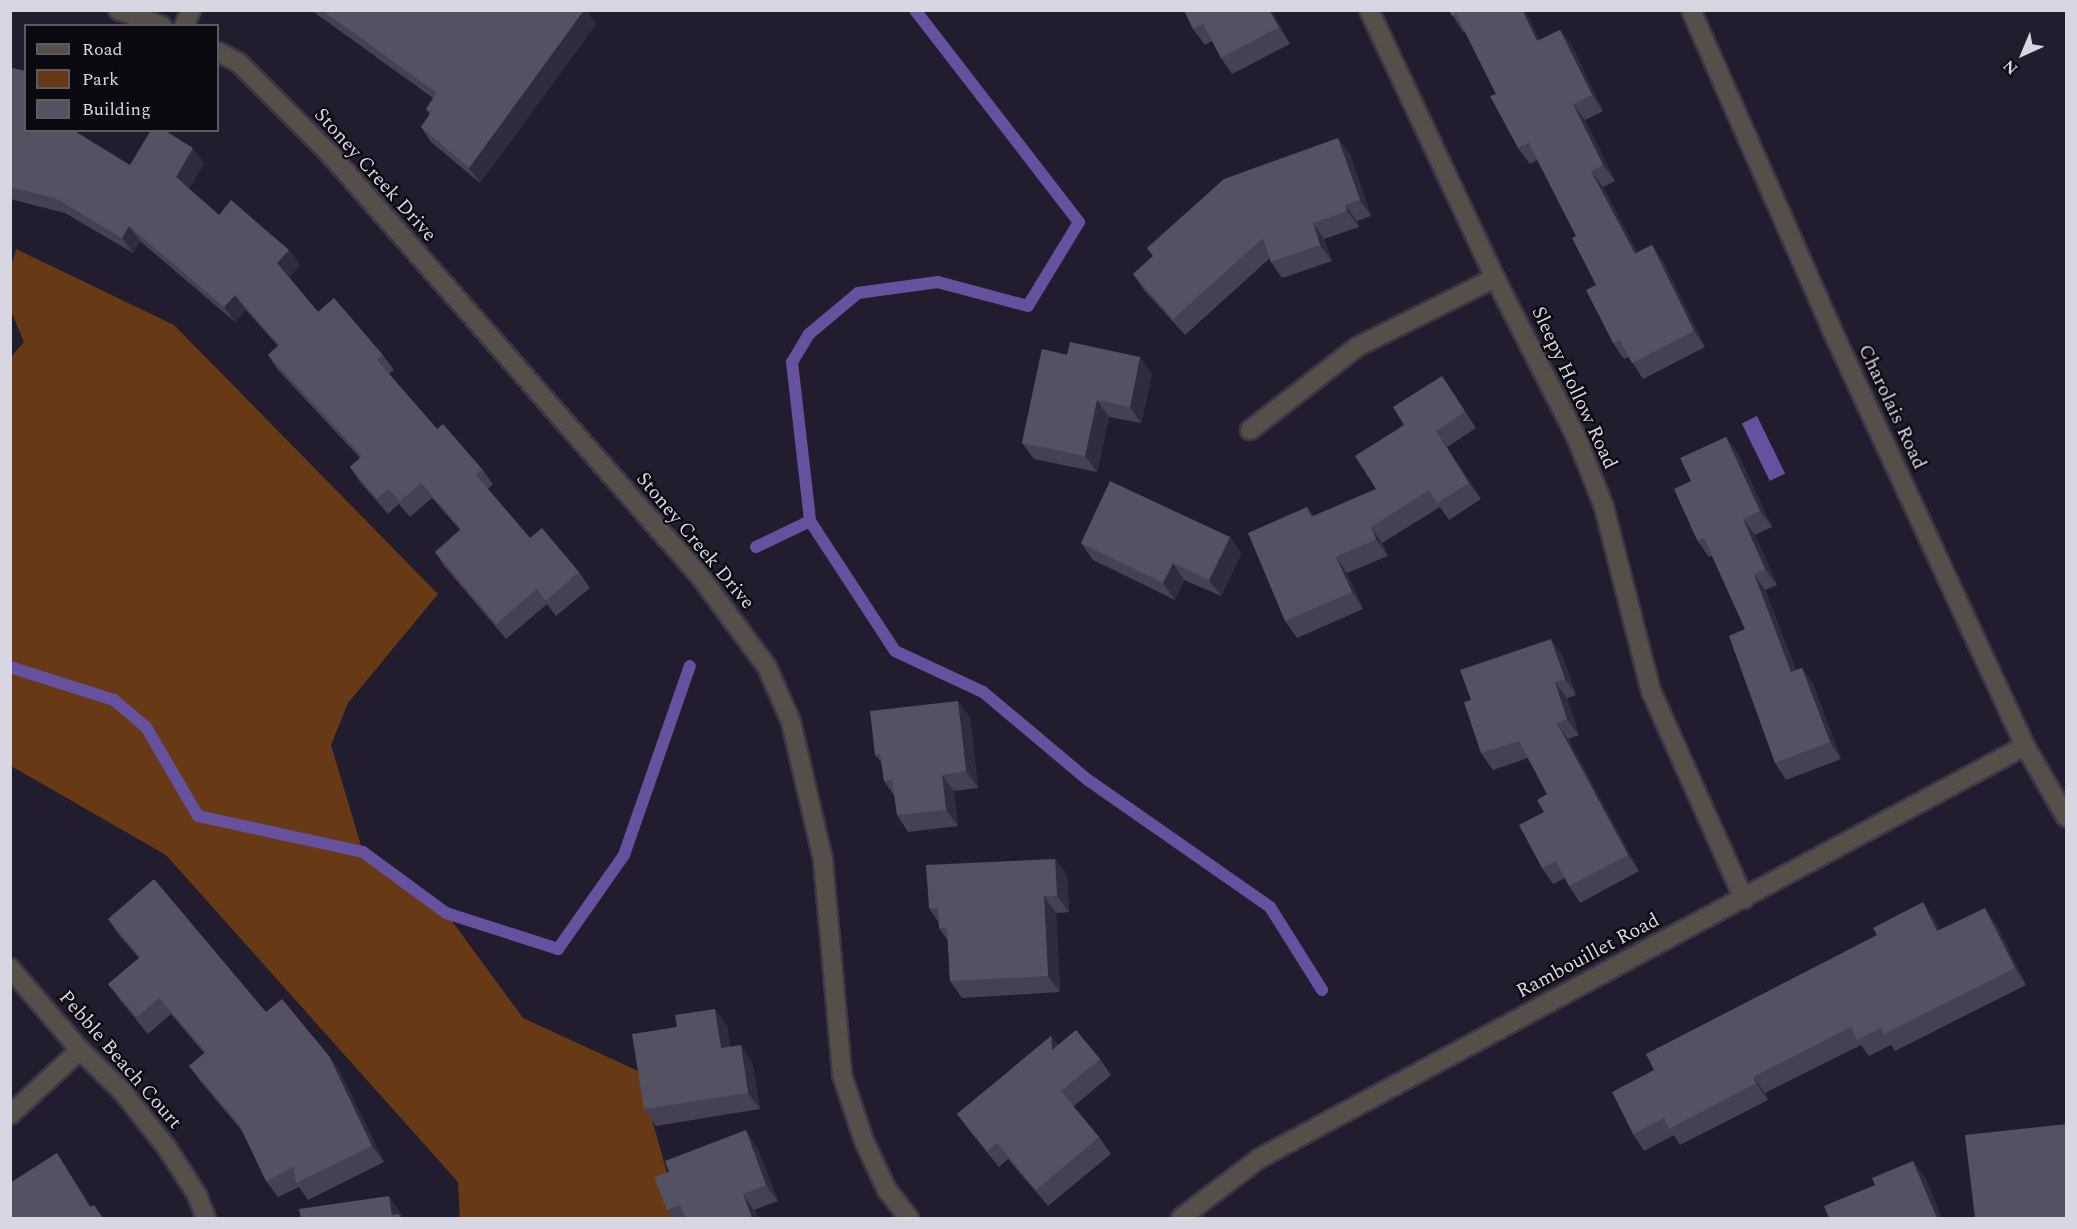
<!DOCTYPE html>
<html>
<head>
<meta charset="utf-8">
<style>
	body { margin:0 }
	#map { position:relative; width:2077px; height:1229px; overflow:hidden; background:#211d2e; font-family:Spectral,serif }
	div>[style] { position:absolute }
	.green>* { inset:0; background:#683915 }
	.water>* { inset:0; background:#65519d; transform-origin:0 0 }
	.stream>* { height:12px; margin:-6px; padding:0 6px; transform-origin:6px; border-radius:6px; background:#65519d }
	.roads { filter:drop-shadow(2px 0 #3b3747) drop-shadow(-2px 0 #3b3747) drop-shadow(0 2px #3b3747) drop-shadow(0 -2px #3b3747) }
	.minor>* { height:18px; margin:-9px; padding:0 9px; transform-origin:9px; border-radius:9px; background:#564e48 }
	.wall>* { inset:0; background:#444153 }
	.shaded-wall>* { inset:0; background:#2f2c3e }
	.building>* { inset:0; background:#545162 }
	span { translate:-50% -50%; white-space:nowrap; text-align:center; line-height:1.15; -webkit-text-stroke:4.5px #0a0910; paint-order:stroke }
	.street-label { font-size:20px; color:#d8d6e2 }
	.frame { position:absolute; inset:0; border:12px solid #d8d6e2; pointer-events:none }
	.legend { position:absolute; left:24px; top:24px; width:195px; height:108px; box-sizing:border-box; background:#0a0910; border:2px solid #5c5b64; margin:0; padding:8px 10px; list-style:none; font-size:18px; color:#d8d6e2 }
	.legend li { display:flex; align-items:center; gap:12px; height:30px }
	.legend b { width:30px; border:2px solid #5c5b64 }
	.north { position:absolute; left:1993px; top:24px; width:60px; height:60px; -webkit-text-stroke:4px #0a0910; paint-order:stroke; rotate:224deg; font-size:16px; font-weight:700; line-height:24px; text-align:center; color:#d8d6e2 }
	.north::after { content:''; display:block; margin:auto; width:21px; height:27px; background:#d8d6e2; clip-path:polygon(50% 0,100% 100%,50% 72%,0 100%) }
</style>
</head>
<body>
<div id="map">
	<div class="green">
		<i style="clip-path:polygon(16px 249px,174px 325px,438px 594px,348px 703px,331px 745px,363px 852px,446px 913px,523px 1018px,638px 1071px,680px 1218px,460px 1218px,458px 1182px,166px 855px,11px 766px,10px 358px,24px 342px,11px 311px,11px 266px)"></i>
	</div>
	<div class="water">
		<i style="left:1757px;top:416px;width:64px;height:17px;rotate:64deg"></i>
	</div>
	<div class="stream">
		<i style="left:915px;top:10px;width:268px;rotate:52.3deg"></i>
		<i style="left:1079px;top:222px;width:98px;rotate:121.3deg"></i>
		<i style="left:1028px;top:306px;width:93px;rotate:-165.1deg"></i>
		<i style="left:938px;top:282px;width:81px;rotate:172.2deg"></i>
		<i style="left:858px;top:293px;width:64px;rotate:140.1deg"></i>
		<i style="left:809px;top:334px;width:33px;rotate:121deg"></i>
		<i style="left:792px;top:362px;width:160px;rotate:83.5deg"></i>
		<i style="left:810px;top:521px;width:155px;rotate:56.8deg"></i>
		<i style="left:895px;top:651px;width:97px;rotate:25deg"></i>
		<i style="left:983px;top:692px;width:137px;rotate:40deg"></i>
		<i style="left:1088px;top:780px;width:222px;rotate:34.9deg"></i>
		<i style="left:1270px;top:907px;width:98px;rotate:57.9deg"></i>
		<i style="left:756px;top:547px;width:60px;rotate:-25.7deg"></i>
		<i style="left:10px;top:667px;width:109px;rotate:17.6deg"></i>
		<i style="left:114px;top:700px;width:42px;rotate:40.2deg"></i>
		<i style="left:146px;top:727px;width:103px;rotate:59.7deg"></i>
		<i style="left:198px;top:816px;width:169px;rotate:12.3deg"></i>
		<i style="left:363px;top:852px;width:103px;rotate:36.3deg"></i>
		<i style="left:446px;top:913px;width:118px;rotate:17.8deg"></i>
		<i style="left:558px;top:949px;width:115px;rotate:-54.9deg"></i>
		<i style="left:624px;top:855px;width:200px;rotate:-70.8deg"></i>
	</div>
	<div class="roads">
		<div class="minor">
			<i style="left:118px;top:10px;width:47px;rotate:20deg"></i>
			<i style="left:1369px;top:10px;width:296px;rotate:64.8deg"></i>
			<i style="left:1495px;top:278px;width:175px;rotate:62.9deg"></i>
			<i style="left:1575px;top:434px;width:79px;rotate:68.3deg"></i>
			<i style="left:1604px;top:507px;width:190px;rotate:75.7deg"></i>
			<i style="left:1651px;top:691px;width:228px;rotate:65.9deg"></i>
			<i style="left:1691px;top:10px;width:347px;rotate:66.2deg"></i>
			<i style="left:1831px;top:328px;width:461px;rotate:65.1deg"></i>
			<i style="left:2025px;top:746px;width:82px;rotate:60deg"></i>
			<i style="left:184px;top:26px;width:17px;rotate:-66deg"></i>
			<i style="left:218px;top:52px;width:22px;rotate:27deg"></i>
			<i style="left:238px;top:62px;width:129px;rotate:45deg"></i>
			<i style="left:329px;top:153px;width:561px;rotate:48.76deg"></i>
			<i style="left:699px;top:575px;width:114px;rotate:53.5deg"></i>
			<i style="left:767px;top:667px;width:60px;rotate:66.4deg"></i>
			<i style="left:791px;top:722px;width:142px;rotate:76.9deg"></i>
			<i style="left:823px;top:860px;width:216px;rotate:84.9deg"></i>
			<i style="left:842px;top:1075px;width:70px;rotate:71.6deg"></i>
			<i style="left:864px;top:1141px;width:54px;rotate:64.9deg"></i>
			<i style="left:887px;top:1190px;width:36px;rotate:52deg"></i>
			<i style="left:1250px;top:430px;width:135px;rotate:-37.8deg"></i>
			<i style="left:1357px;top:347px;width:154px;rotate:-26.6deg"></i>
			<i style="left:10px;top:968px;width:108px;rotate:49.5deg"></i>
			<i style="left:80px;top:1050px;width:59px;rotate:44.3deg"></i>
			<i style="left:122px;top:1091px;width:73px;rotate:51.7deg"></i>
			<i style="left:167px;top:1148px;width:56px;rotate:57.4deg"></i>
			<i style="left:197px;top:1195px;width:25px;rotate:69deg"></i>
			<i style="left:10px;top:1115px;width:96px;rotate:-42.9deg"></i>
			<i style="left:1181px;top:1218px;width:99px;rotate:-37.2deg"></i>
			<i style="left:1260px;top:1158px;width:869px;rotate:-28.31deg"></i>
		</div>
	</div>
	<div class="wall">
		<i style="clip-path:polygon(311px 10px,586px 10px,596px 24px,480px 183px,431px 142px,421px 127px,430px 115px,426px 109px,433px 98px)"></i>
		<i style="clip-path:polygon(1184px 10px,1271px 10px,1290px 44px,1232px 74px,1221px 58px,1212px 41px,1205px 45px,1193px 29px)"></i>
		<i style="clip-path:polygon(1449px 10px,1525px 10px,1539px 40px,1560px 30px,1572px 46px,1603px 111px,1585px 120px,1615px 181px,1603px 187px,1637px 252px,1652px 245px,1663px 261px,1705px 347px,1643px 379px,1629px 357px,1624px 359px,1613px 343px,1596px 285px,1576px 236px,1537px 160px,1530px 164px,1518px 148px,1496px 94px,1465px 31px,1463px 32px)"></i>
		<i style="clip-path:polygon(10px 72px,26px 130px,130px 165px,204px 163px,189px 189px,219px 215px,289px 250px,300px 265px,289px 277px,318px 312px,383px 355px,394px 370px,389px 374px,437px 429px,482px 469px,493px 484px,488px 489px,530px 538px,579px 572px,590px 588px,556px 616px,547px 604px,506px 639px,445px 567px,435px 552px,460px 530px,432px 498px,410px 517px,399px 504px,388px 514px,360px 482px,350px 467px,360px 458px,278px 370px,268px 355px,278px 346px,246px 310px,235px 322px,140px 241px,133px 253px,65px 213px,10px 199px)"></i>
		<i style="clip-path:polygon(1350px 154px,1371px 216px,1357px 221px,1359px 227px,1324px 239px,1332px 261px,1282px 278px,1271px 262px,1270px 258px,1185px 335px,1144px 290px,1133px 274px,1153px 256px,1147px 248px)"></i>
		<i style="clip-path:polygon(1042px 349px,1152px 374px,1141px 423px,1109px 417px,1097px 472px,1034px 459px,1022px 443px)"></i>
		<i style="clip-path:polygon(1453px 392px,1476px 428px,1447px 447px,1481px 499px,1449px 520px,1440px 507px,1382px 543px,1388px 556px,1347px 573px,1363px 609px,1297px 638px,1285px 621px,1307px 507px,1313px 516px,1376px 489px,1404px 425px)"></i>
		<i style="clip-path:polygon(1726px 437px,1738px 454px,1772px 527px,1755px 535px,1777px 585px,1765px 590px,1796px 670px,1802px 668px,1813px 684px,1841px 759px,1786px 780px,1775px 763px,1745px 629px,1712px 556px,1709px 557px,1697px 540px,1691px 481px)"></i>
		<i style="clip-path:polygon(1230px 537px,1241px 554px,1221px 596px,1184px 580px,1175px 600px,1093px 560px,1081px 543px)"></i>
		<i style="clip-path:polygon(1562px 655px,1576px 695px,1567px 698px,1579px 735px,1568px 739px,1639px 871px,1580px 903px,1569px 886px,1565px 878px,1553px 884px,1542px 868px,1544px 812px,1547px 794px,1528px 758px,1493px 770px,1481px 753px,1471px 700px)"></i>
		<i style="clip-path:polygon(970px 717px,978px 788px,954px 791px,958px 826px,908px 832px,897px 815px,895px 797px,884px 781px,882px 763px,875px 755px)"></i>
		<i style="clip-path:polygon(1055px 859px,1067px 875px,1069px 912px,1056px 913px,1060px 992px,962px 998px,950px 981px,948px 941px,939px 928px,939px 923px,929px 908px)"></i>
		<i style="clip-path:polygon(108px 919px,266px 1012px,329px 1056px,340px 1072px,384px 1162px,308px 1200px,299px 1187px,278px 1197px,266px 1181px,242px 1131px,201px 1082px,189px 1066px,204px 1053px,171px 1014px,148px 1034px,120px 1000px,108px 984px,139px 958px,119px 935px)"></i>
		<i style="clip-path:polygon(1934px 919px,1940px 930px,1996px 924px,2026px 985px,1895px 1051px,1891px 1045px,1869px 1056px,1861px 1045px,1765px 1093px,1768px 1100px,1680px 1145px,1674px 1135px,1644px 1151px,1633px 1134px,1654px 1070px)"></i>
		<i style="clip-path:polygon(727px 1025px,730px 1047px,752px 1062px,760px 1109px,656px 1126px,644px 1109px)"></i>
		<i style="clip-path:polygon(1051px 1036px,1058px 1045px,1100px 1059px,1111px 1075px,1073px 1107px,1099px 1137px,1111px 1154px,1048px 1206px,1008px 1159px,999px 1167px,969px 1130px,957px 1114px)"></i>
		<i style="clip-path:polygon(757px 1147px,778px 1201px,754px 1210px,758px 1218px,673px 1218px,667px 1210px)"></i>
	</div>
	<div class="shaded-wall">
		<i style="clip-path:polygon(584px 10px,586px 10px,596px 24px,480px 183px,469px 168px)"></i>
		<i style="clip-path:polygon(1269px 10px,1271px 10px,1290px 44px,1279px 27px)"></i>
		<i style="clip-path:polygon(1522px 10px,1525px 10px,1548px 57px,1537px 41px)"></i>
		<i style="clip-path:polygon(1560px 30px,1572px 46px,1603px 111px,1592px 95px)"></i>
		<i style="clip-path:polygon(1573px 104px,1585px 120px,1615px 181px,1603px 165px)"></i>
		<i style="clip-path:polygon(1338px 138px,1350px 154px,1371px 216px,1360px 200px)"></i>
		<i style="clip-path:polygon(193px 148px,204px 163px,187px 192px,176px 177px)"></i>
		<i style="clip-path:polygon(1591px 171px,1603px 187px,1646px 270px,1635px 254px)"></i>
		<i style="clip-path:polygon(1345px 205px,1357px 221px,1359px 227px,1347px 211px)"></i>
		<i style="clip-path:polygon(1313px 223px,1324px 239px,1332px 261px,1320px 245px)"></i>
		<i style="clip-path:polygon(129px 226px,140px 241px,133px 253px,122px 238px)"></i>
		<i style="clip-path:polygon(1652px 245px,1663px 261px,1705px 347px,1694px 331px)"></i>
		<i style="clip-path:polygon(289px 250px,300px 265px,288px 278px,277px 263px)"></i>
		<i style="clip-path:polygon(235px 295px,246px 310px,235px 322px,224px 307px)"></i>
		<i style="clip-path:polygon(1140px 357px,1152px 374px,1141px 423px,1130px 407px)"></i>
		<i style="clip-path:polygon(1442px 376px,1453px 392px,1476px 428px,1465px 412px)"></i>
		<i style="clip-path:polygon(1097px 400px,1109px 417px,1097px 472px,1085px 456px)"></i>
		<i style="clip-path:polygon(1436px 431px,1447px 447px,1481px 499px,1469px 483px)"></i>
		<i style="clip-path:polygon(1726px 437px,1738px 454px,1772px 527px,1760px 511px)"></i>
		<i style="clip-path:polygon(1743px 519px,1755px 535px,1777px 585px,1765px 569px)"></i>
		<i style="clip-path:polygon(1371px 527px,1382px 543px,1388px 556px,1376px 539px)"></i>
		<i style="clip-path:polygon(1230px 537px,1241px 554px,1221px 596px,1209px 580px)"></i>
		<i style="clip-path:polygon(1336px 557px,1347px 573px,1363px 609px,1352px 592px)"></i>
		<i style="clip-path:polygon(1173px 563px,1184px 580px,1175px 600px,1163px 583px)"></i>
		<i style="clip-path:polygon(1754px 574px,1765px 590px,1803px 688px,1791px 672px)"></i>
		<i style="clip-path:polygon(1551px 639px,1562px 655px,1576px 695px,1565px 679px)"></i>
		<i style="clip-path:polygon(1802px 668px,1813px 684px,1841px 759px,1830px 742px)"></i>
		<i style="clip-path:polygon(1555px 682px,1567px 698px,1579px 735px,1567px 719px)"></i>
		<i style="clip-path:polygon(958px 701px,970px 717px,978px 788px,966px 771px)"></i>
		<i style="clip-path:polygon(1557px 723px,1568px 739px,1639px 871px,1628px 855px)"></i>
		<i style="clip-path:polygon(942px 775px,954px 791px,958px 826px,946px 810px)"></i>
		<i style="clip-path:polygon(1055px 859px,1067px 875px,1069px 912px,1057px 896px)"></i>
		<i style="clip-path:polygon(1044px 896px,1056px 913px,1060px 992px,1048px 976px)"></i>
		<i style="clip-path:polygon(1923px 902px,1934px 919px,1949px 948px,1937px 931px)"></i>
		<i style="clip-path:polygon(1985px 908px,1996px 924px,2026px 985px,2015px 968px)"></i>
		<i style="clip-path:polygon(715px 1009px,727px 1025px,733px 1065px,721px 1048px)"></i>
		<i style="clip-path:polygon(1051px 1036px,1063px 1052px,1052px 1050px)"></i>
		<i style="clip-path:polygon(741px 1045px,752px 1062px,760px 1109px,748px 1093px)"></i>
		<i style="clip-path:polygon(329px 1056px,340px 1072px,384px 1162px,372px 1146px)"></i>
		<i style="clip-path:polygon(1753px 1077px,1765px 1093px,1768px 1100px,1756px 1083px)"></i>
		<i style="clip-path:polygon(746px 1130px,757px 1147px,778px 1201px,766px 1185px)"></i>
		<i style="clip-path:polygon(57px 1153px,68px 1170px,99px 1218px,90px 1207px)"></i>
		<i style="clip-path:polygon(1913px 1161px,1925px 1177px,1942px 1218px,1937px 1218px)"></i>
		<i style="clip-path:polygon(743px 1194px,754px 1210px,758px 1218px,752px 1218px)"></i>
		<i style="clip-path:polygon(389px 1196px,401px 1213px,403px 1218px,395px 1218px,392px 1215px)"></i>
	</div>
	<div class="building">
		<i style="clip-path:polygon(322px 10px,584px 10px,469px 168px,421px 127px,431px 112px,426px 109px,437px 93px)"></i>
		<i style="clip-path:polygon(1184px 10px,1269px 10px,1279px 27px,1221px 58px,1203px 24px,1193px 29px)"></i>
		<i style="clip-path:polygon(1449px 10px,1522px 10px,1537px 41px,1560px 30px,1592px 95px,1573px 104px,1603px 165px,1591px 171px,1635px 254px,1652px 245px,1694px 331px,1632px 363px,1620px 340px,1613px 343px,1586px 290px,1596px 285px,1572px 238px,1576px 236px,1529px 143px,1518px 148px,1490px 96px,1496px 94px,1456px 14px,1452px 16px)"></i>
		<i style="clip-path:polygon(12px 68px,26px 71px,26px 130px,73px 130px,130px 165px,151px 130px,164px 130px,193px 148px,176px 177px,219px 215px,231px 200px,289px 250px,277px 263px,318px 312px,334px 298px,383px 355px,377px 360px,437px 429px,443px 424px,482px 469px,476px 475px,530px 538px,542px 528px,579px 572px,546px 601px,537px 589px,496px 624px,435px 552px,461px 529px,421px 483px,400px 501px,388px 489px,377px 499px,350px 467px,362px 456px,268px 355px,279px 345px,235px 295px,224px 307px,129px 226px,122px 238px,55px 198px,10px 187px,10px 72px)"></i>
		<i style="clip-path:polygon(1338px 138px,1360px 200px,1345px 205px,1347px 211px,1313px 223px,1320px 245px,1271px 262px,1263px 238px,1173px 319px,1133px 274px,1153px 256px,1147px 248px,1224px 179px)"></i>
		<i style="clip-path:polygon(1070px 342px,1140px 357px,1130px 407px,1097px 400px,1085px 456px,1022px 443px,1042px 349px,1067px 355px)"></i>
		<i style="clip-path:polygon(1442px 376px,1465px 412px,1436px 431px,1469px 483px,1437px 503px,1429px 490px,1371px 527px,1376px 539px,1336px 557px,1352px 592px,1285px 621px,1248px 533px,1307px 507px,1311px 517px,1376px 489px,1355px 456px,1404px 425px,1393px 407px)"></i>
		<i style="clip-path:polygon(1726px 437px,1760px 511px,1743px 519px,1765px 569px,1754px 574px,1791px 672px,1802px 668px,1830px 742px,1775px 763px,1729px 636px,1745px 629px,1704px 538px,1697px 540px,1674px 489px,1691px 481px,1680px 458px)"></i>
		<i style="clip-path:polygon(1110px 481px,1230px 537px,1209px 580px,1173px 563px,1163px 583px,1081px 543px)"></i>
		<i style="clip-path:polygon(1551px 639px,1565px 679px,1555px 682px,1567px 719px,1557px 723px,1628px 855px,1569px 886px,1556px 861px,1542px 868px,1519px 825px,1544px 812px,1537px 800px,1547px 794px,1519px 741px,1481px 753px,1464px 702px,1471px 700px,1460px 670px)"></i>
		<i style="clip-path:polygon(958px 701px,966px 771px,942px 775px,946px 810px,897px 815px,892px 780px,884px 781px,880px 754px,875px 755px,870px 711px)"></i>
		<i style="clip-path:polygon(1055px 859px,1057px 896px,1044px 896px,1048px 976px,950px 981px,947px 928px,939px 928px,938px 908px,929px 908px,926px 865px)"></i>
		<i style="clip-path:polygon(154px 879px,266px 1012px,282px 999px,329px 1056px,372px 1146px,296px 1183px,294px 1167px,266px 1181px,239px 1124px,189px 1066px,206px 1052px,159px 998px,137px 1017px,108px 984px,140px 957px,108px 919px)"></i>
		<i style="clip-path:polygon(1923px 902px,1937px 931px,1985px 908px,2015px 968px,1884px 1034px,1881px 1028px,1857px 1040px,1851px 1027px,1753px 1077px,1756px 1083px,1669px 1129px,1664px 1118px,1633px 1134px,1612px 1092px,1654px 1070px,1646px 1054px,1877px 935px,1873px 928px)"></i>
		<i style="clip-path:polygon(715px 1009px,721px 1048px,741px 1045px,748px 1093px,644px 1109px,632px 1034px,677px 1027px,675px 1015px)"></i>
		<i style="clip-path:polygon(1076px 1030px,1100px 1059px,1061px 1091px,1099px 1137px,1036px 1190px,997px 1143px,987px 1151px,957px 1114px,1051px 1036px,1052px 1050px)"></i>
		<i style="clip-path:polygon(2067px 1124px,2067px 1218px,1975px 1218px,1965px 1135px)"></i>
		<i style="clip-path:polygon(746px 1130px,766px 1185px,743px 1194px,752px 1218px,686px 1218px,680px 1205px,667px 1210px,654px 1177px,669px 1172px,665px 1161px)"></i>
		<i style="clip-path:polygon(57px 1153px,90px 1207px,94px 1205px,103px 1218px,10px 1218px,10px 1183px)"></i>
		<i style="clip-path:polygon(1913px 1161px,1937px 1218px,1829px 1218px,1824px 1206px,1875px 1185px,1872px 1178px)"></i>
		<i style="clip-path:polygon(389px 1196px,392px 1215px,399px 1214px,400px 1218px,301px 1218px,299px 1209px)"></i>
	</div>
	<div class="street-label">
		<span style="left:375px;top:175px;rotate:48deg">Stoney Creek Drive</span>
		<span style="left:1574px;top:388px;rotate:65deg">Sleepy Hollow Road</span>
		<span style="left:1892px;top:407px;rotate:65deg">Charolais Road</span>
		<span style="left:695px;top:541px;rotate:50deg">Stoney Creek Drive</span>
		<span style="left:1588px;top:956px;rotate:-28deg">Rambouillet Road</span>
		<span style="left:120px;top:1060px;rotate:49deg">Pebble Beach Court</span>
	</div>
	<div class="frame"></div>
	<ul class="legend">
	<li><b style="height:8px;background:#564e48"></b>Road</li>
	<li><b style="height:16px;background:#683915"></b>Park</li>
	<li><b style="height:16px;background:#545162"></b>Building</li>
	</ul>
	<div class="north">N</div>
</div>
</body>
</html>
